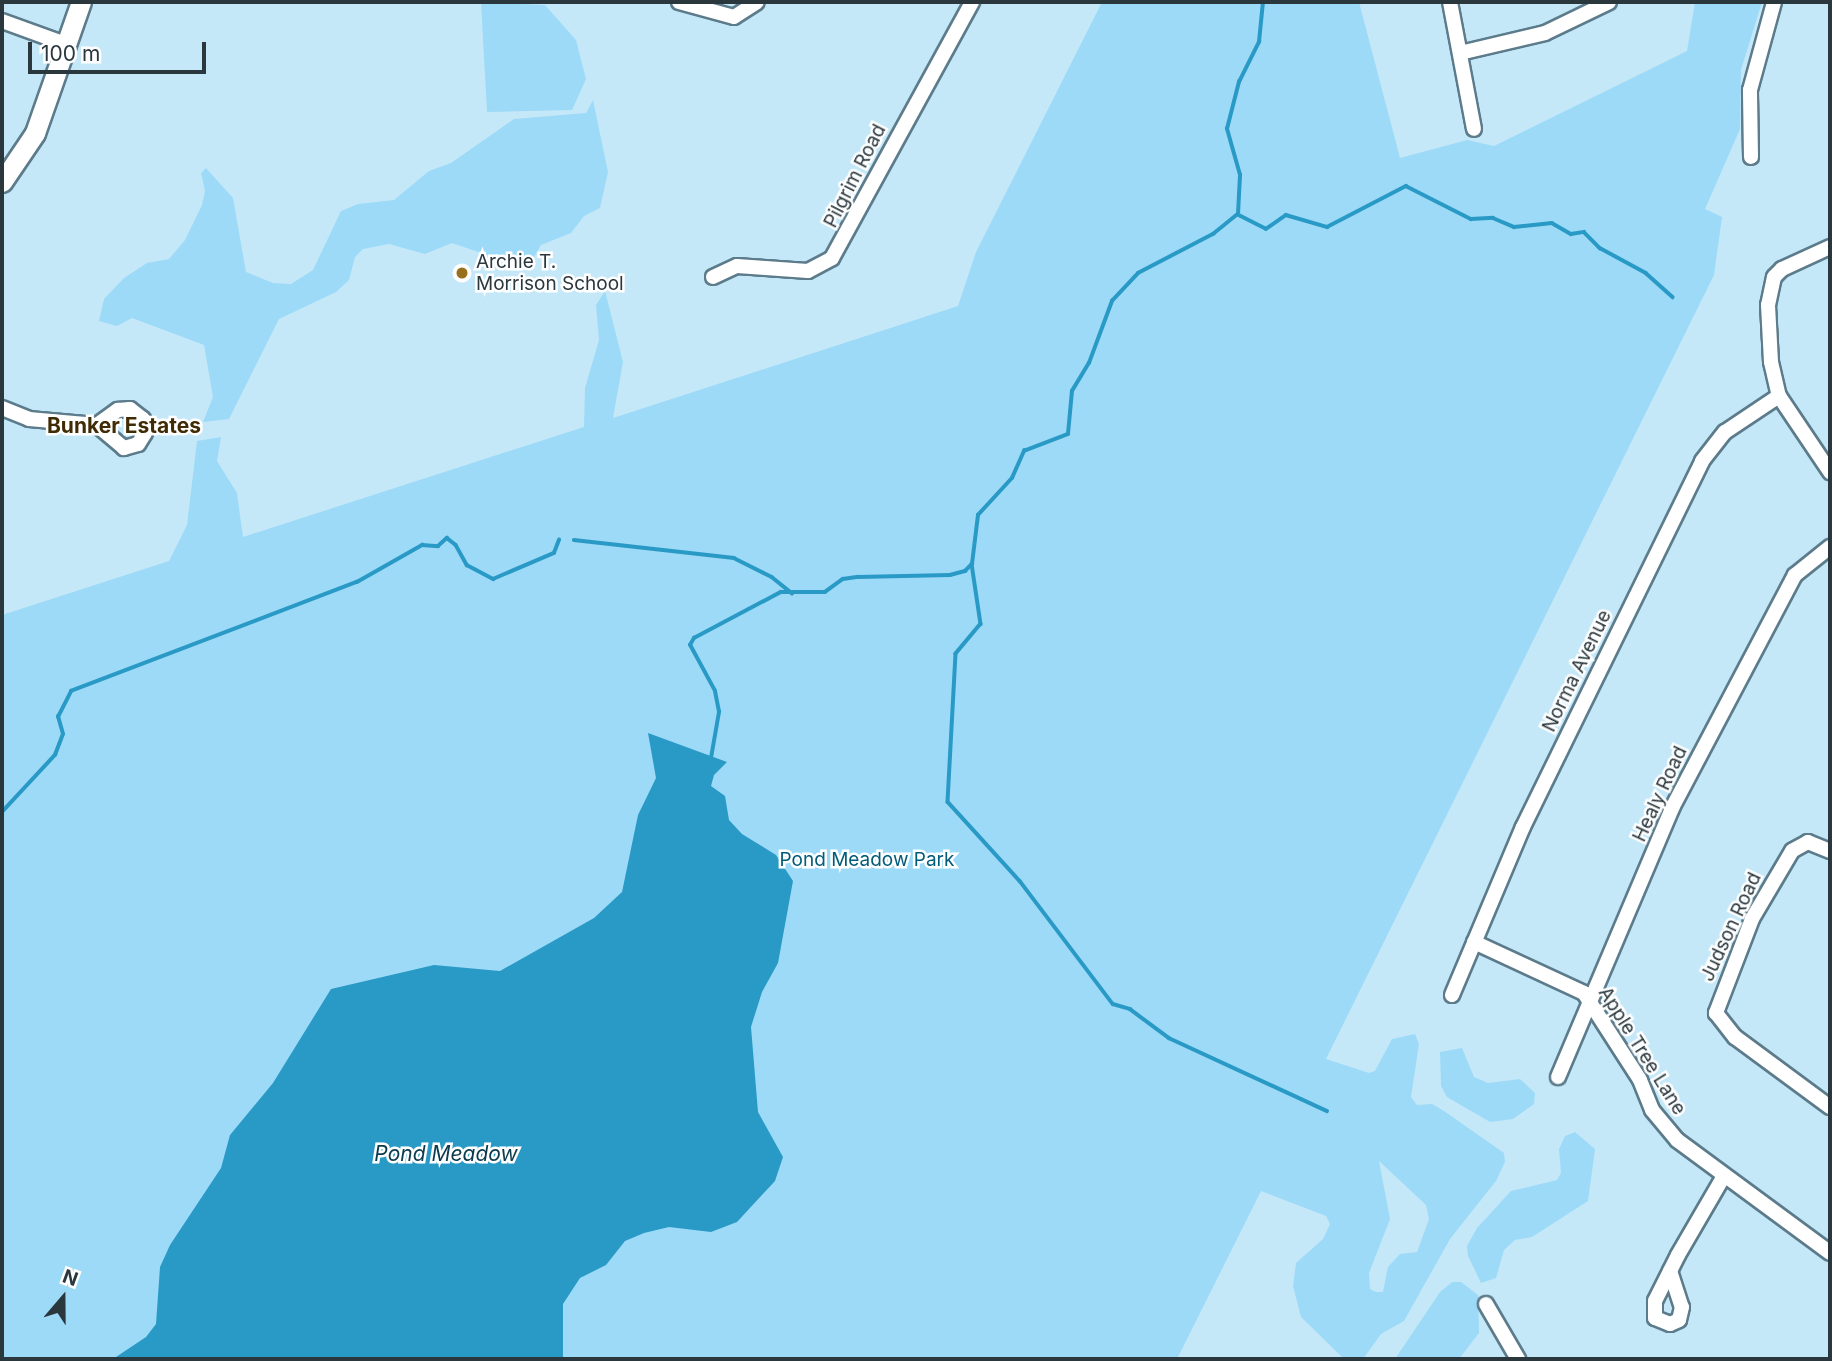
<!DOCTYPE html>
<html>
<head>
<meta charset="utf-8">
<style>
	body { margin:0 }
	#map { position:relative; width:1832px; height:1361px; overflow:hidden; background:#c5e8f9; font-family:Inter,sans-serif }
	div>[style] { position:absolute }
	.green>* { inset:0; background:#9ddaf7 }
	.water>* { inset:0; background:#299ac6 }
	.stream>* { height:3.5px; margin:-1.75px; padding:0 1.75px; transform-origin:1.75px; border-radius:1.75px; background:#299ac6 }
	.roads { filter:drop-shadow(2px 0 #5c7b8b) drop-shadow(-2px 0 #5c7b8b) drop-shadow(0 2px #5c7b8b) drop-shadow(0 -2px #5c7b8b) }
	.street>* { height:14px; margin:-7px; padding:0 7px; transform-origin:7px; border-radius:7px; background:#fff }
	.secondary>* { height:19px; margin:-9.5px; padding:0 9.5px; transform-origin:9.5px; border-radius:9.5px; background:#fff }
	.dots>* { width:19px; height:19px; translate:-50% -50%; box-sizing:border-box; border:4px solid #fff; border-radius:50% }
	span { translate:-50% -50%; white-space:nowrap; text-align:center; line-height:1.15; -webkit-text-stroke:5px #fff; paint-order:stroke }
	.street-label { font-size:19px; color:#2a383e }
	.poi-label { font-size:19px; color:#2a383e }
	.left { translate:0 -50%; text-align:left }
	.park-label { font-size:19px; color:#025c7a }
	.neighbourhood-label { font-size:21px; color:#402c04; font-weight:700 }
	.water-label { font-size:21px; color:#0b3b4d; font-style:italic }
	.frame { position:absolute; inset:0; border:4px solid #2a383e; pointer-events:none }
	.north { position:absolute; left:28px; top:1263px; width:70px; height:70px; -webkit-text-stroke:5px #fff; paint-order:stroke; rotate:20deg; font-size:19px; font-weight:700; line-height:28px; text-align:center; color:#2a383e }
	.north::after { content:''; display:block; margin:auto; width:24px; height:32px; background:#2a383e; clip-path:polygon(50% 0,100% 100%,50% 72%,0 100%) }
	.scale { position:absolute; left:28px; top:42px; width:178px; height:32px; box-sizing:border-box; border:4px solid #2a383e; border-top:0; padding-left:9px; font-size:21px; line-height:24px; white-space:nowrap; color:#2a383e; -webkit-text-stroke:5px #fff; paint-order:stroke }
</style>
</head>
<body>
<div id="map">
	<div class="green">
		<i style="clip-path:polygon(481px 2px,545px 5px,576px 40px,586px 79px,572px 110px,487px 112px)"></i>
		<i style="clip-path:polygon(evenodd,1102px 2px,1359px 2px,1400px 158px,1467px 140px,1494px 146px,1687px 51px,1695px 2px,1762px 2px,1741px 70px,1740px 129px,1705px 209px,1722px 217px,1714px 275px,1326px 1059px,1369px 1073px,1375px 1071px,1392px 1039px,1415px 1034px,1419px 1044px,1411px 1097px,1417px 1105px,1432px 1104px,1444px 1111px,1504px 1153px,1505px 1162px,1496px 1181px,1450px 1239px,1404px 1321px,1381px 1334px,1363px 1359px,1344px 1359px,1301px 1317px,1293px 1286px,1296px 1263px,1323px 1239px,1330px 1224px,1326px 1216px,1261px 1191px,1177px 1359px,2px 1359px,2px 615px,169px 561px,187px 525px,197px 441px,221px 437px,217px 461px,237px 493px,243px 537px,584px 427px,585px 388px,599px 340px,596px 305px,605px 291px,623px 362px,613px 418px,958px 306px,976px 252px,1102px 2px,1379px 1161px,1426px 1205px,1429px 1219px,1417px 1252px,1400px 1254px,1388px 1267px,1383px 1292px,1376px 1292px,1370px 1289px,1369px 1273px,1390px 1219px,1379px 1161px)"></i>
		<i style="clip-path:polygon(593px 100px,608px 172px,600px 208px,584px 216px,571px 233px,541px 245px,530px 264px,522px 267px,452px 243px,425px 254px,389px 244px,363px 249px,355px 257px,349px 280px,336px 292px,279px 319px,229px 419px,203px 422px,213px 397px,204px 345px,132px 318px,117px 326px,99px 321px,104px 299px,124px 278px,147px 263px,169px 259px,185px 240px,202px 205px,205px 191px,201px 173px,206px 168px,233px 198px,246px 272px,273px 283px,291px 284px,313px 270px,341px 211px,358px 204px,394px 200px,429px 171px,451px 163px,514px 119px,586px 113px)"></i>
		<i style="clip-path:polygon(1462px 1048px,1474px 1077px,1488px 1083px,1520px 1079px,1535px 1093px,1534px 1104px,1513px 1119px,1490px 1122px,1447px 1097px,1441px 1086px,1440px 1052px)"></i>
		<i style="clip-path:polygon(1575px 1132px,1595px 1149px,1588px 1201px,1532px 1237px,1515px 1240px,1504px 1250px,1496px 1278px,1481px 1283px,1468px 1256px,1467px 1246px,1477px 1228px,1511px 1191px,1557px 1180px,1561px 1173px,1559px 1149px,1565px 1136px)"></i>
		<i style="clip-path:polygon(1452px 1282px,1461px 1282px,1478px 1295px,1479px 1333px,1459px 1359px,1395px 1359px,1440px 1292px)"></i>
	</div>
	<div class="water">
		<i style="clip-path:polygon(648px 733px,727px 762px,714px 775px,711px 786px,725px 796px,729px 820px,742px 834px,776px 855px,793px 881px,778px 963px,762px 992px,751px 1027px,758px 1112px,783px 1157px,775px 1181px,737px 1222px,711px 1232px,669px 1227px,644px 1233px,625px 1241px,606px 1265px,580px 1278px,563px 1304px,563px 1359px,113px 1359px,146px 1337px,156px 1324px,160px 1267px,170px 1245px,221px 1168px,230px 1135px,273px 1083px,331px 989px,434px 965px,500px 971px,594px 918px,622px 892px,638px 815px,656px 778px)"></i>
	</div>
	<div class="stream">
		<i style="left:1239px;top:215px;width:30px;rotate:27deg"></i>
		<i style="left:1266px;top:229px;width:24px;rotate:-35deg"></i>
		<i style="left:1286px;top:215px;width:43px;rotate:16.3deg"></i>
		<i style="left:1327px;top:227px;width:89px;rotate:-27.4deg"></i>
		<i style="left:1406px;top:186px;width:73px;rotate:26.9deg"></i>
		<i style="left:1471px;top:219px;width:22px;rotate:-3deg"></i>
		<i style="left:1493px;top:218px;width:23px;rotate:23deg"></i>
		<i style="left:1514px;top:227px;width:38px;rotate:-6deg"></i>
		<i style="left:1552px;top:223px;width:22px;rotate:30deg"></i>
		<i style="left:1571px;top:234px;width:13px;rotate:-9deg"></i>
		<i style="left:1584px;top:232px;width:23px;rotate:45deg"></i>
		<i style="left:1600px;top:248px;width:52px;rotate:28.5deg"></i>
		<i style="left:1646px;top:273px;width:36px;rotate:42deg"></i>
		<i style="left:574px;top:540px;width:161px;rotate:6.4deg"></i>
		<i style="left:734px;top:558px;width:42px;rotate:26.6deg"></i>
		<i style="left:772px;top:577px;width:26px;rotate:39deg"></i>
		<i style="left:972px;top:564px;width:61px;rotate:81.5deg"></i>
		<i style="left:981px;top:624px;width:39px;rotate:130deg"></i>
		<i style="left:956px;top:654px;width:148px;rotate:93.1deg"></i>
		<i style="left:948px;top:802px;width:107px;rotate:47.7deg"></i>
		<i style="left:1020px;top:881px;width:154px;rotate:52.9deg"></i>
		<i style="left:1113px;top:1004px;width:18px;rotate:16deg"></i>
		<i style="left:1130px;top:1009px;width:49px;rotate:36.6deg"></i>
		<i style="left:1169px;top:1038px;width:174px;rotate:24.8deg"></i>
		<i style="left:711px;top:758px;width:47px;rotate:-80.1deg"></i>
		<i style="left:719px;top:712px;width:21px;rotate:-101deg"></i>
		<i style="left:715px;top:691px;width:52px;rotate:-118.5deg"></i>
		<i style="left:690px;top:645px;width:8px;rotate:-60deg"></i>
		<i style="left:694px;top:638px;width:98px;rotate:-27.9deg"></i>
		<i style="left:781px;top:592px;width:44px"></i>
		<i style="left:825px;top:592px;width:22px;rotate:-36deg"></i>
		<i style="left:843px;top:579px;width:15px;rotate:-8deg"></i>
		<i style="left:858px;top:577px;width:92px;rotate:-1.2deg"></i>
		<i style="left:950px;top:575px;width:16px;rotate:-15deg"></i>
		<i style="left:965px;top:571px;width:10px;rotate:-45deg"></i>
		<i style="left:972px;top:564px;width:49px;rotate:-83deg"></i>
		<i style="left:978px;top:515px;width:50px;rotate:-47.4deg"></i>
		<i style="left:1012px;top:478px;width:30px;rotate:-66deg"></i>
		<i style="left:1024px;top:451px;width:47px;rotate:-21.1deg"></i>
		<i style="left:1068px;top:434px;width:43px;rotate:-84.7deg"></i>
		<i style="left:1072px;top:391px;width:33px;rotate:-59deg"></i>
		<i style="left:1089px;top:363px;width:66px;rotate:-69.6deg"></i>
		<i style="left:1112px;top:301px;width:38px;rotate:-47deg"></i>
		<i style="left:1138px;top:273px;width:85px;rotate:-27.5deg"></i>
		<i style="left:1213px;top:234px;width:32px;rotate:-39deg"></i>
		<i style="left:1238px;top:214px;width:39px;rotate:-87deg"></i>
		<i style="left:1240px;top:175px;width:48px;rotate:-105.8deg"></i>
		<i style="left:1227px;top:129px;width:49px;rotate:-75.7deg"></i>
		<i style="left:1239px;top:82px;width:45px;rotate:-63.4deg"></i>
		<i style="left:1259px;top:42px;width:40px;rotate:-84.3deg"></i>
		<i style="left:2px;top:812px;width:78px;rotate:-47.1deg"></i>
		<i style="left:55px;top:755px;width:22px;rotate:-69deg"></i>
		<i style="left:63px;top:734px;width:18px;rotate:-106deg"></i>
		<i style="left:58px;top:717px;width:29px;rotate:-63deg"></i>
		<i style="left:71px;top:691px;width:306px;rotate:-20.9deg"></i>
		<i style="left:357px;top:582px;width:75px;rotate:-29.6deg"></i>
		<i style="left:422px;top:545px;width:16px;rotate:4deg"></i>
		<i style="left:438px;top:546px;width:12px;rotate:-42deg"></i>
		<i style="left:447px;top:538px;width:11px;rotate:38deg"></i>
		<i style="left:456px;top:545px;width:23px;rotate:61deg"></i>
		<i style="left:467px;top:565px;width:30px;rotate:28deg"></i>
		<i style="left:493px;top:579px;width:66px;rotate:-23.1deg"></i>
		<i style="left:554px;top:553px;width:14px;rotate:-69deg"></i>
	</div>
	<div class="roads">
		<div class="street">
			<i style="left:679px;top:2px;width:57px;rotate:15.3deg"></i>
			<i style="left:734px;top:17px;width:27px;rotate:-33deg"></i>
			<i style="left:1450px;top:2px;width:129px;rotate:79.3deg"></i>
			<i style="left:2px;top:21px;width:70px;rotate:20deg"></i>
			<i style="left:1460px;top:53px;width:87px;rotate:-13.2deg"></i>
			<i style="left:1545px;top:33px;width:71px;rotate:-25.8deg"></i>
			<i style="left:1751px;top:157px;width:67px;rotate:-90.9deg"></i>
			<i style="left:1750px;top:90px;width:91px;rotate:-74.7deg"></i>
			<i style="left:1830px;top:247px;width:53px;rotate:155.4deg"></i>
			<i style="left:1782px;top:269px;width:11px;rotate:135deg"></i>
			<i style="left:1774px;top:277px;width:29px;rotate:102deg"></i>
			<i style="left:1768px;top:305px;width:57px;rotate:87deg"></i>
			<i style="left:1771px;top:362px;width:35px;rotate:77deg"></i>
			<i style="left:1779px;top:396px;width:92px;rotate:56.1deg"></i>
			<i style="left:713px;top:277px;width:26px;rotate:-25deg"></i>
			<i style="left:737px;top:266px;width:71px;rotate:4deg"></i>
			<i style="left:808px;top:271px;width:27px;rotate:-28deg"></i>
			<i style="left:832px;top:258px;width:292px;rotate:-61.3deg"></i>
			<i style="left:2px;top:408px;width:29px;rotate:22deg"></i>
			<i style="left:29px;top:419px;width:68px;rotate:5deg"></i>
			<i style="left:97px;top:425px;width:26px;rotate:-36deg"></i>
			<i style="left:118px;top:410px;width:12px;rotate:-5deg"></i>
			<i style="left:130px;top:409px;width:16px;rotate:38deg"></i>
			<i style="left:143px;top:419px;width:14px;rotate:82deg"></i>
			<i style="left:145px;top:433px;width:13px;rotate:122deg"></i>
			<i style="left:138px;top:444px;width:15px;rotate:164deg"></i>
			<i style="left:124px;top:448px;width:35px;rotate:-140deg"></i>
			<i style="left:1830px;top:851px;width:24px;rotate:-158deg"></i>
			<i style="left:1808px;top:842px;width:18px;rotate:151deg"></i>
			<i style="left:1792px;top:851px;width:79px;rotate:120.5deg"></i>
			<i style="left:1752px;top:919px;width:101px;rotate:111deg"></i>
			<i style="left:1716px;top:1013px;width:31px;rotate:52deg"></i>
			<i style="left:1735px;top:1037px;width:118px;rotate:36.4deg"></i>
			<i style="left:1474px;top:942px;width:121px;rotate:24.9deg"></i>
			<i style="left:1584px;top:993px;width:103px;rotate:57.2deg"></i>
			<i style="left:1640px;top:1080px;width:32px;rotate:68deg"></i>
			<i style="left:1652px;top:1110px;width:39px;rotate:50deg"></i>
			<i style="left:1677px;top:1140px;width:190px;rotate:36.4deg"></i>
			<i style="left:1452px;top:995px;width:182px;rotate:-67.1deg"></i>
			<i style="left:1523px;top:827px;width:407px;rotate:-63.9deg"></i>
			<i style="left:1702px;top:461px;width:37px;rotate:-52deg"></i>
			<i style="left:1725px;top:432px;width:65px;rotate:-33.7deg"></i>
			<i style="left:1558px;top:1077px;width:292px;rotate:-67deg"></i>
			<i style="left:1672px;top:808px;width:263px;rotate:-62.2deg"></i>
			<i style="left:1795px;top:575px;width:45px;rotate:-38.7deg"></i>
			<i style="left:1670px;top:1271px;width:38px;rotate:72deg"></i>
			<i style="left:1682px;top:1307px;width:13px;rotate:103deg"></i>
			<i style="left:1679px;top:1320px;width:10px;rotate:156deg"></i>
			<i style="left:1670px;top:1324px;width:16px;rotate:-158deg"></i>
			<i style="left:1655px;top:1318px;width:17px;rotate:-90deg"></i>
			<i style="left:1655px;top:1301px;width:51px;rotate:-63.4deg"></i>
			<i style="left:1678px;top:1255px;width:91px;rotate:-59.8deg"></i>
			<i style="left:1486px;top:1304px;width:64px;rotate:59.8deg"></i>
		</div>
		<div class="secondary">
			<i style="left:2px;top:182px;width:59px;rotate:-56deg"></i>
			<i style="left:35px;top:133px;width:139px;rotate:-70.7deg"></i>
		</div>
	</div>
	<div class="dots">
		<i style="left:462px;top:273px;background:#986f1b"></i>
	</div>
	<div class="street-label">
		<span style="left:855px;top:176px;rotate:-63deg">Pilgrim Road</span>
		<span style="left:1577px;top:671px;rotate:-64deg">Norma Avenue</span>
		<span style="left:1660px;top:794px;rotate:-65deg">Healy Road</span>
		<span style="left:1731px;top:927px;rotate:-65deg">Judson Road</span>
		<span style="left:1642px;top:1051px;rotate:58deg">Apple Tree Lane</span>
	</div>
	<div class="poi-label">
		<span class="left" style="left:476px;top:273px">Archie T.<br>Morrison School</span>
	</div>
	<div class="park-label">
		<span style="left:867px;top:860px">Pond Meadow Park</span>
	</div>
	<div class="neighbourhood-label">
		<span style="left:124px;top:426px">Bunker Estates</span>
	</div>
	<div class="water-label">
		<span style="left:446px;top:1154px">Pond Meadow</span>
	</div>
	<div class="frame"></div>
	<div class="north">N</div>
	<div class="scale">100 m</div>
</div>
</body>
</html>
